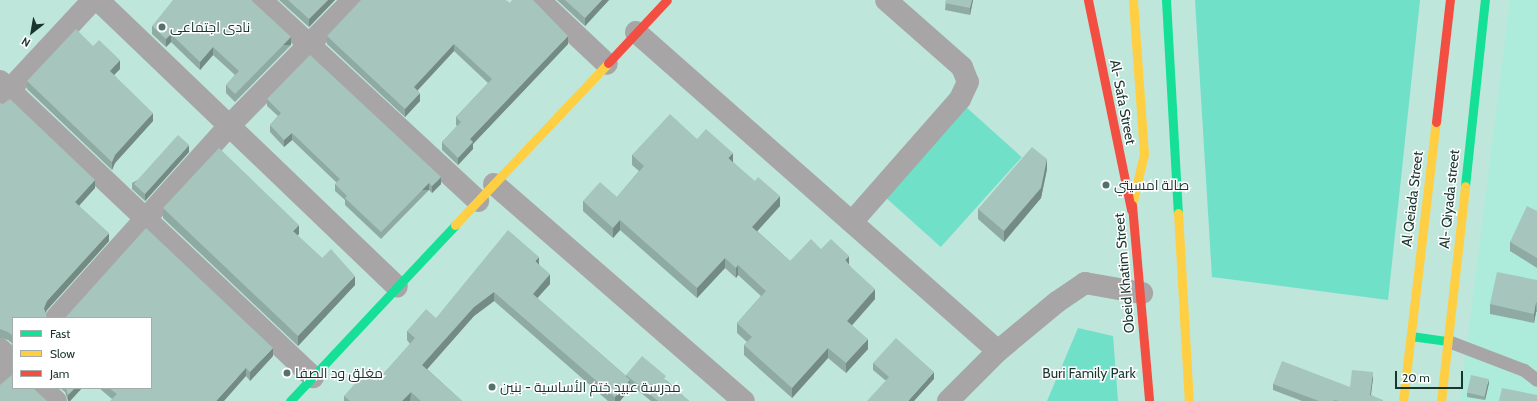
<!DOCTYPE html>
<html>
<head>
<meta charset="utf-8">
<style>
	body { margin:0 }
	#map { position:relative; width:1537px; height:401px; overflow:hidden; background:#bfe6db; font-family:Cabin,Cairo,sans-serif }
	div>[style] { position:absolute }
	.built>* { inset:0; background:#adecda }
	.green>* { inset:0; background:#70e0c8; transform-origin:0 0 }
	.lane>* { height:13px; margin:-6.5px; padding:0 6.5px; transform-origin:6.5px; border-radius:6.5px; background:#a7a5a6 }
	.street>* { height:22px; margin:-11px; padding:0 11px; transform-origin:11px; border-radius:11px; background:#a7a5a6 }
	.fast>* { height:9px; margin:-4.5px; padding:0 4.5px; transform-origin:4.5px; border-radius:4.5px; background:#16e098 }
	.slow>* { height:9px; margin:-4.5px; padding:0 4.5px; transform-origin:4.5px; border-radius:4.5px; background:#ffcf43 }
	.jam>* { height:9px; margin:-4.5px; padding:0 4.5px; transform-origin:4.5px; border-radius:4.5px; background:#f24e42 }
	.wall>* { inset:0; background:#8faaa3 }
	.shaded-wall>* { inset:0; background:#748b84; transform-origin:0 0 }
	.building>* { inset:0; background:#a6c6bd; transform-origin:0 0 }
	.dots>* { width:11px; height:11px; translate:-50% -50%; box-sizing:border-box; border:2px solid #fff; border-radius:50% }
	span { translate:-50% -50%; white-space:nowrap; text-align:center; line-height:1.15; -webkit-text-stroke:3px #fff; paint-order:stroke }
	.poi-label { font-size:14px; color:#18352e }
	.left { translate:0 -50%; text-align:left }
	.street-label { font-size:14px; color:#18352e }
	.park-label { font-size:14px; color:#193830 }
	.legend { position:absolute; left:12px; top:317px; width:140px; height:72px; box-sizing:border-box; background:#fff; border:1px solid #a3aeab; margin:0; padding:5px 7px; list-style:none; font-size:12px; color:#18352e }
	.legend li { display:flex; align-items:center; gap:8px; height:20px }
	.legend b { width:20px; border:1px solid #a3aeab }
	.north { position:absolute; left:12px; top:12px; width:40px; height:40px; -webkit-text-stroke:3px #fff; paint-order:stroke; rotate:211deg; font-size:11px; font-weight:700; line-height:16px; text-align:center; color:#18352e }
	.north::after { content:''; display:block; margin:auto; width:14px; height:18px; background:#18352e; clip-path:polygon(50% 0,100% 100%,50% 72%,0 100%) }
	.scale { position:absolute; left:1395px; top:371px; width:68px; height:18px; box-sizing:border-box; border:2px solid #18352e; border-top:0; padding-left:5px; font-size:12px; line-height:14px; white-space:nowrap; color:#18352e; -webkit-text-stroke:3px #fff; paint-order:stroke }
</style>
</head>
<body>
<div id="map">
	<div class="built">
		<i style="clip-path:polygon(1510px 0,1537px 0,1537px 401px,1460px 401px)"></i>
	</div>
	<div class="green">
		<i style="clip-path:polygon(1195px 0,1420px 0,1388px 300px,1212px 277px)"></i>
		<i style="left:966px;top:107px;width:75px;height:121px;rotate:42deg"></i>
		<i style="clip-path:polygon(1078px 328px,1113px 336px,1118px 401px,1047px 401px)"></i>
	</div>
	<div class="lane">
		<i style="left:1448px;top:341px;width:81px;rotate:20.9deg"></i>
		<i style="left:1524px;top:370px;width:16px;rotate:38deg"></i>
	</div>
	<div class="street">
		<i style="left:98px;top:0;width:414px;rotate:43.8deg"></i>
		<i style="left:261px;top:0;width:296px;rotate:42.8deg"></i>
		<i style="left:539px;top:0;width:93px;rotate:43.3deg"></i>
		<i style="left:636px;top:32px;width:482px;rotate:41.4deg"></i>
		<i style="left:0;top:81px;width:431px;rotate:43.4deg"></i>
		<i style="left:0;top:100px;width:137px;rotate:-47.1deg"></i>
		<i style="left:494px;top:184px;width:331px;rotate:41deg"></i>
		<i style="left:852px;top:222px;width:164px;rotate:-48.7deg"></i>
		<i style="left:960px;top:99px;width:19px;rotate:-65deg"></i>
		<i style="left:968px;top:82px;width:16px;rotate:-112deg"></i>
		<i style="left:962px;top:67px;width:101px;rotate:-138.6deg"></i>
		<i style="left:56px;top:318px;width:258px;rotate:-48deg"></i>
		<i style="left:229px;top:126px;width:177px;rotate:-45.5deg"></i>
		<i style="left:0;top:349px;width:18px;rotate:43deg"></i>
		<i style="left:0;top:379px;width:18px;rotate:-45deg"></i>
		<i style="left:42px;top:388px;width:19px;rotate:43deg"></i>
		<i style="left:948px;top:401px;width:71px;rotate:-45deg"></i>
		<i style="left:998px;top:351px;width:77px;rotate:-39.7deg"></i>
		<i style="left:1057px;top:302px;width:34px;rotate:-34deg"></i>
		<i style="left:1085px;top:283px;width:58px;rotate:10deg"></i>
	</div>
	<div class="fast">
		<i style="left:1166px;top:0;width:213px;rotate:86.8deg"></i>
		<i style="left:1465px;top:186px;width:187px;rotate:-83.9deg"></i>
		<i style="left:1411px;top:336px;width:37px;rotate:8deg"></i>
		<i style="left:290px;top:401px;width:241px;rotate:-46.8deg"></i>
	</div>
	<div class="slow">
		<i style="left:1132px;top:205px;width:52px;rotate:-76.8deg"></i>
		<i style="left:1144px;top:154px;width:154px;rotate:-94.1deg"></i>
		<i style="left:1178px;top:213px;width:188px;rotate:86.7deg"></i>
		<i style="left:455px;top:225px;width:223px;rotate:-46.6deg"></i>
		<i style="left:1403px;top:401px;width:281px;rotate:-83.3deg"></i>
		<i style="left:1441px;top:401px;width:216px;rotate:-83.6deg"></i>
	</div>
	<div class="jam">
		<i style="left:1088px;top:0;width:214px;rotate:78.4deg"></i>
		<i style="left:608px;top:63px;width:86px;rotate:-46.9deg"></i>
		<i style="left:1436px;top:122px;width:123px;rotate:-83.5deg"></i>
		<i style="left:1132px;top:205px;width:197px;rotate:85deg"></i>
	</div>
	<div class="wall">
		<i style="clip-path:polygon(279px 0,335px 0,309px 27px)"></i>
		<i style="clip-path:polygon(557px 0,609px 0,585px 26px)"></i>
		<i style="clip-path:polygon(946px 0,973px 0,970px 15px,945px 10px)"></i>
		<i style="clip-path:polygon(252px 1px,291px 45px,235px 102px,226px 93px,226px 85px,235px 75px,213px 55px,200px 70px,171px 42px,166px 47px,152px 34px,152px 26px)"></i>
		<i style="clip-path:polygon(510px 3px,568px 44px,473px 144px,473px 149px,458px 165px,442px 150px,442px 142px,457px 126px,456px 125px,456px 117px,488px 83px,454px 51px,418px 90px,420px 101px,405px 117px,327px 44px,327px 36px)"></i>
		<i style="clip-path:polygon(93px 46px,120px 69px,114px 75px,153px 121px,115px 163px,112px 170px,27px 89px,27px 81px)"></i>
		<i style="clip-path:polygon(267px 99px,441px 184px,432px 193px,429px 190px,381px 239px,345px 205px,345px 200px,335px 191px,335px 184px,337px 183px,292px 140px,284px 147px,270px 132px,270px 125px,278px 116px,267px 106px)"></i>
		<i style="clip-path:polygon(0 103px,95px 188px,79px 206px,109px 241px,47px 310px,45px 312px,13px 318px,13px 344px,8px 340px,0 338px)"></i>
		<i style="clip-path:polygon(697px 139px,733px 162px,780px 206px,757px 231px,790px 261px,821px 249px,849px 265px,875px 299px,852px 325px,868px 349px,846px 373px,828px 358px,792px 398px,744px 355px,744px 345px,747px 342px,737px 333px,737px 323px,761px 296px,738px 275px,736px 278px,725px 268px,697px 298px,620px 230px,613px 238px,583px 211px,583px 201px,617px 197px,639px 171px,632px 165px,632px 155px)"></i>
		<i style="clip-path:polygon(189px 152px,145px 201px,132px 189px,132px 183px)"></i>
		<i style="clip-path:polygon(1047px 169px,1041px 198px,1004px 242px,978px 219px,978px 209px)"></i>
		<i style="clip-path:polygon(163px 208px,299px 234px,297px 235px,322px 258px,355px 285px,298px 346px,163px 218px)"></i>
		<i style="clip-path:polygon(1537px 211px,1537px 268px,1510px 251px,1510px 242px)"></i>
		<i style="clip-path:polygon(539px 264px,550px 284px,537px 298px,626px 376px,626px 375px,666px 380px,689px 401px,651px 401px,630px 384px,630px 389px,620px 401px,608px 401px,494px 301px,474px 316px,427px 369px,462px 401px,344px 401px,344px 396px,377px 381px,410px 344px,407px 340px,407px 331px,436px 318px)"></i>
		<i style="clip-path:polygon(1537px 280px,1537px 312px,1536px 312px,1534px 323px,1490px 314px,1490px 304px)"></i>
		<i style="clip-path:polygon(273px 356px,250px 381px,246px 376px,112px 399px,99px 388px,151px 388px)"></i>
		<i style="clip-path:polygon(873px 363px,934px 379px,885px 380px,873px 370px)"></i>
		<i style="clip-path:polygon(1373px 378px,1371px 395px,1383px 401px,1302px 401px,1273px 390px,1273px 384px,1350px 387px)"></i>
		<i style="clip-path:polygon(1489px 383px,1485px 400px,1467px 397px,1467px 393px)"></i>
		<i style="clip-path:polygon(60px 388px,82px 388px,70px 401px,68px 401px,65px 392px)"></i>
	</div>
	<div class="shaded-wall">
		<i style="clip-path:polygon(328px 0,335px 0,309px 27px,309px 19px)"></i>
		<i style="clip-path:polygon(602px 0,609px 0,585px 26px,585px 18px)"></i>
		<i style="clip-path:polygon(972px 0,973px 0,970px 15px,970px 8px)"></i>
		<i style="clip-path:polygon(171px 34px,171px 42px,166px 47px,166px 39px)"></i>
		<i style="clip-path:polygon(568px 36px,568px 44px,473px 144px,473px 149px,458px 165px,458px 158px,470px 139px)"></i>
		<i style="left:291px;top:37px;width:8px;height:80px;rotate:90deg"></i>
		<i style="clip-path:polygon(454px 44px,454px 51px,414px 94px,414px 87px)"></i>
		<i style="clip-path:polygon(213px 47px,213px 55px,200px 70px,200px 62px)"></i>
		<i style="clip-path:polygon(120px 60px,120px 69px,110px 79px,110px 71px)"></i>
		<i style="clip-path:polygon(420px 93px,420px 101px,405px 117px,405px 109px)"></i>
		<i style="clip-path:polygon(153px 113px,153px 121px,115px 163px,112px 170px,112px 162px,115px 155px)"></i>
		<i style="clip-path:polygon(292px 133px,292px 140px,284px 147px,284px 140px)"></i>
		<i style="clip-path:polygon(189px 145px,189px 152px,145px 201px,145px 194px)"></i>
		<i style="clip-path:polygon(733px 153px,733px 163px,728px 158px)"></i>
		<i style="clip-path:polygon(1047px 159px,1047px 169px,1041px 198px,1004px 242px,1004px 231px)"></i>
		<i style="clip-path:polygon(441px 177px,441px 184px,432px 193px,432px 186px)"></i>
		<i style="clip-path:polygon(95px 180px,95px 188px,75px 210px,75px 202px)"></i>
		<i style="left:429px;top:183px;width:7px;height:69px;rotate:90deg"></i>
		<i style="clip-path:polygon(780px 196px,780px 206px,752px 237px,752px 227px)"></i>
		<i style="clip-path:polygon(620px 220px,620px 230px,613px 238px,613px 228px)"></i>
		<i style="clip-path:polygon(299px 225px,299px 234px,293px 240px,293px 231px)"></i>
		<i style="clip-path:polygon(109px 233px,109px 241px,47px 310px,44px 316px,44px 308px,47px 301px)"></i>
		<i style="clip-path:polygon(849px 256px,849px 265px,845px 260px)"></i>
		<i style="clip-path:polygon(539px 257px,539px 266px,535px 261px)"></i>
		<i style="clip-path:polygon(725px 258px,725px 268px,697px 298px,697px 288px)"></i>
		<i style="clip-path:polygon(738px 265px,738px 275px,736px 278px,736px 268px)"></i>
		<i style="clip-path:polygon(550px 274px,550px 284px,533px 303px,533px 294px)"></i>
		<i style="clip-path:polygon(355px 276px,355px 285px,298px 346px,298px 336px)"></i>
		<i style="clip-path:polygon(875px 289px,875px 299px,847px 331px,847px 321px)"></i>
		<i style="clip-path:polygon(494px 292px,494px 301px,474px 316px,422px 375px,422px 365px,474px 307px)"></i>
		<i style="clip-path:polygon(1536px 302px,1536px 312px,1534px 323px,1534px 314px)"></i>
		<i style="clip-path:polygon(868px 339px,868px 349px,846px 373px,846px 363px)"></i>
		<i style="clip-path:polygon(273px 348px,273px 356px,250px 381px,250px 372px)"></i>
		<i style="clip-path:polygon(828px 348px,828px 358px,792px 398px,792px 388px)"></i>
		<i style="clip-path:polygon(246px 368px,246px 376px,224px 401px,216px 401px)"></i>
		<i style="clip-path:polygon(934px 372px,934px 379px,914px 401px,908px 401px)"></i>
		<i style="clip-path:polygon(1373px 372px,1373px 378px,1370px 401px,1370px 395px)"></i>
		<i style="clip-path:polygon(1489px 379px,1489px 383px,1485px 400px,1485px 396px)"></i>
		<i style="clip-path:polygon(630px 380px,630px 389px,620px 401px,615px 401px,615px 397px)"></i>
		<i style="clip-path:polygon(75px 388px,82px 388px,70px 401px,68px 401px,68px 395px)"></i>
		<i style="clip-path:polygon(411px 392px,410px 401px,402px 401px)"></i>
	</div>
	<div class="building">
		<i style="clip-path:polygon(173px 0,252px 0,252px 1px,291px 37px,235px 94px,226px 85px,239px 71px,213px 47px,200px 62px,171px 34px,166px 39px,152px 26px)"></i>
		<i style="clip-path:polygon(288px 0,328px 0,309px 19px)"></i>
		<i style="clip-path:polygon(361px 0,506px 0,510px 3px,512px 0,533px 0,568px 36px,470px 139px,473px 142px,458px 158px,442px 142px,461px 122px,456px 117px,492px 79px,454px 44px,414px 87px,420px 93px,405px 109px,327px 36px)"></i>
		<i style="clip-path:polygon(565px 0,602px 0,585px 18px)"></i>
		<i style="clip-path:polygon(946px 0,972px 0,970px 8px,945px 3px)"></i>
		<i style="clip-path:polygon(76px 29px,93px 46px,99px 40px,120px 60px,110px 71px,153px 113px,115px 155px,112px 162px,27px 81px)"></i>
		<i style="clip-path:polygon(310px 55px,441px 177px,432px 186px,429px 183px,381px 232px,345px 198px,347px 196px,335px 184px,340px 179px,292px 133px,284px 140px,270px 125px,281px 113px,267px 99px)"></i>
		<i style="clip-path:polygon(10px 99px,95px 180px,75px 202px,109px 233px,47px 301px,44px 308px,47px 318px,13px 318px,13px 336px,8px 332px,0 329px,0 103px,3px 104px)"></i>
		<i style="clip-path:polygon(670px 114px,697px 139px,706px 129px,733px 153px,728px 158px,755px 181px,758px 177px,780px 196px,752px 227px,790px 261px,811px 239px,821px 249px,831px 239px,849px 256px,845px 260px,851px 267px,875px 289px,847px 321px,868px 339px,846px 363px,828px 348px,792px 388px,744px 345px,752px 337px,737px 323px,766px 291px,738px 265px,736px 268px,725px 258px,697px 288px,620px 220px,613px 228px,583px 201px,600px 182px,617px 197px,644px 166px,632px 155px)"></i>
		<i style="left:178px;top:135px;width:15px;height:66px;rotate:42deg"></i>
		<i style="clip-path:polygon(1032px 147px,1047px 159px,1041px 188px,1004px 231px,978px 209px)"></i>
		<i style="clip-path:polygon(219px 148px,299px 225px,293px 231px,322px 258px,331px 249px,355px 276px,298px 336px,163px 208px)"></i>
		<i style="clip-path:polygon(1527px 206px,1537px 211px,1537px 258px,1510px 242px)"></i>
		<i style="clip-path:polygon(146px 228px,273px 348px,250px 372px,246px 368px,216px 401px,110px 401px,117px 394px,109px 388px,151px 388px,151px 318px,65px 318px)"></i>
		<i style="clip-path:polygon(508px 230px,539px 257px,535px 261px,550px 274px,533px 294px,630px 380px,615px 397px,494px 292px,474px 307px,422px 365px,462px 401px,421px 401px,411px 392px,402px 401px,350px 401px,344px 396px,366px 371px,377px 381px,415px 338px,407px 331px,426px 309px,436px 318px)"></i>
		<i style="clip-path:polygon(1497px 272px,1537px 280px,1537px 303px,1536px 302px,1534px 314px,1490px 304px)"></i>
		<i style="clip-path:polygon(896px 338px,934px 372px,908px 401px,867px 401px,889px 377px,873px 363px)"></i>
		<i style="clip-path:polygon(642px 356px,666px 376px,664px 379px,689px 401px,658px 401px,626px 375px)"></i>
		<i style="clip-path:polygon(1282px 361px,1350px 387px,1352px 370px,1373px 372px,1370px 395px,1383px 400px,1383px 401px,1339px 401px,1334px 400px,1334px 401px,1319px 401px,1273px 384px)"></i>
		<i style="clip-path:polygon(13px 374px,13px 388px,33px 388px,47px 401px,0 401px,0 385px)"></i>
		<i style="left:1471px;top:375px;width:18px;height:18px;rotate:13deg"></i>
		<i style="clip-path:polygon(66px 388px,75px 388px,68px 395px)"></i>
		<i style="clip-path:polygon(1502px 388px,1537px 395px,1537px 401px,1499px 401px)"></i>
	</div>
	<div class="dots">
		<i style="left:162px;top:27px;background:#52736b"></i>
		<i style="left:1106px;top:185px;background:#52736b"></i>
		<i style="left:287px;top:373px;background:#52736b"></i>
		<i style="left:492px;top:387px;background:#52736b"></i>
	</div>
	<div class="poi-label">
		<span class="left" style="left:170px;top:27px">نادى اجتماعى</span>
		<span class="left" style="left:1114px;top:185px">صالة امسيتي</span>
		<span class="left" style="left:295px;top:373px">مغلق ود الصفا</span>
		<span class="left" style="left:500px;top:387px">مدرسة عبيد ختم الأساسية - بنين</span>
	</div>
	<div class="street-label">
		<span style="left:1123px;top:102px;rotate:79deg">Al- Safa Street</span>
		<span style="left:1412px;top:199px;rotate:-83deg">Al Qeiada Street</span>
		<span style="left:1449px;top:199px;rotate:-84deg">Al- Qiyada street</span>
		<span style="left:1124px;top:273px;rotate:-95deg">Obeid Khatim Street</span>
	</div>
	<div class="park-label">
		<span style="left:1089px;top:373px">Buri Family Park</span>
	</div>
	<ul class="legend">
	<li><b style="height:5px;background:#16e098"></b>Fast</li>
	<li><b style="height:5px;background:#ffcf43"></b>Slow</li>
	<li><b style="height:5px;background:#f24e42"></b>Jam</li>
	</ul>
	<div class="north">N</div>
	<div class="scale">20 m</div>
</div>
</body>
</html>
